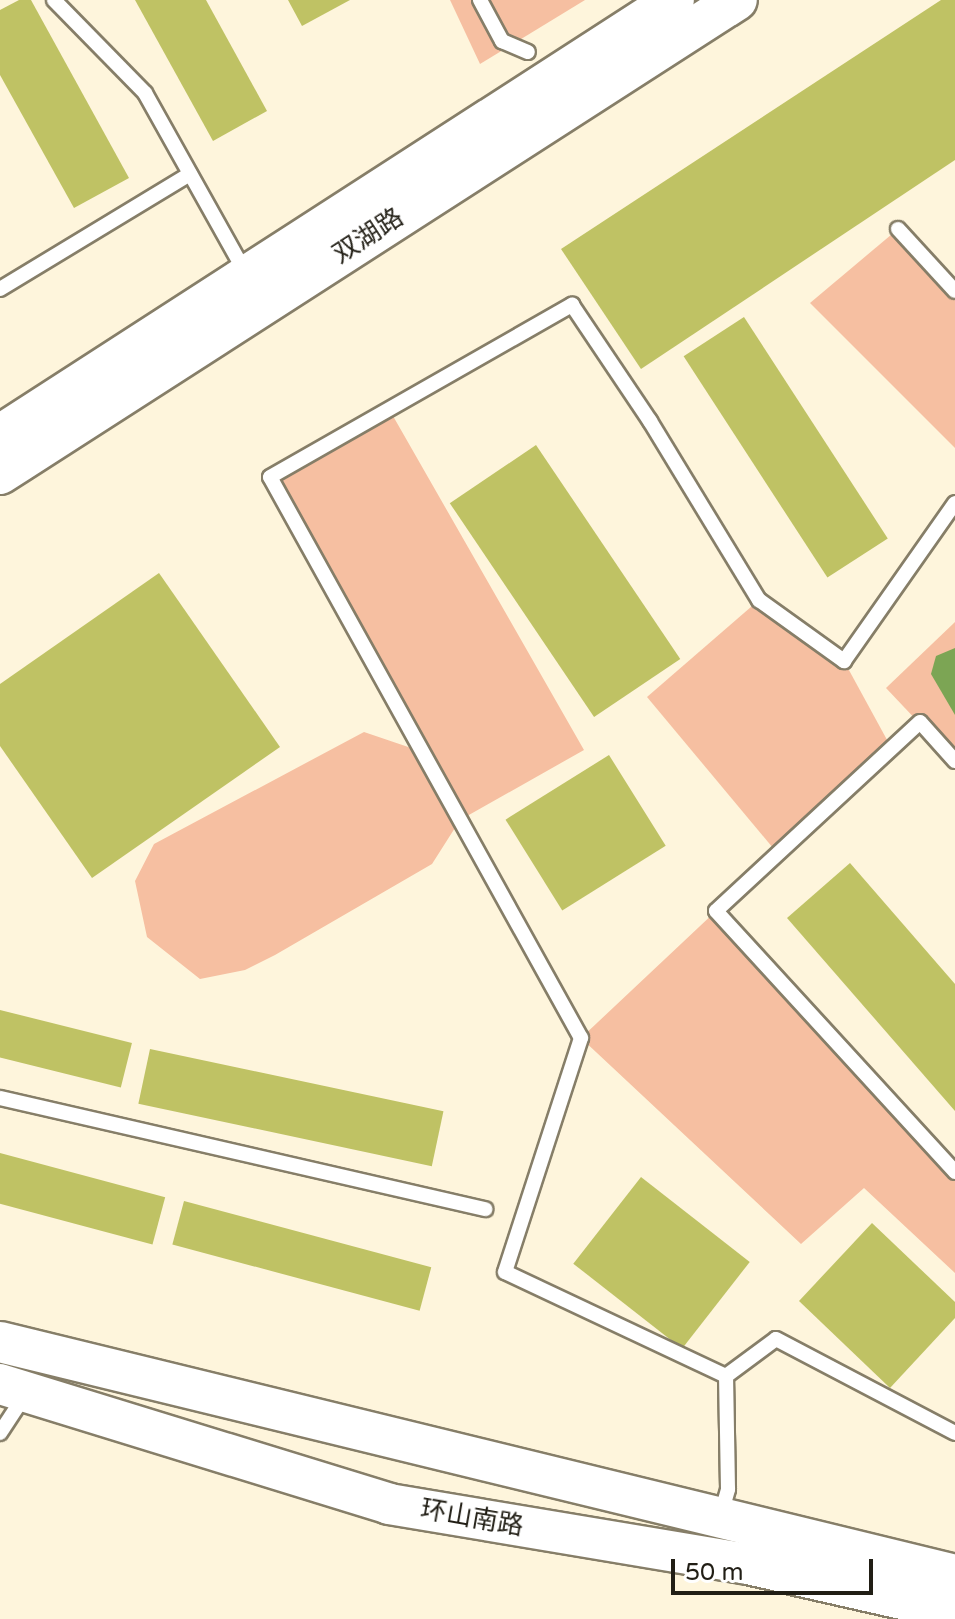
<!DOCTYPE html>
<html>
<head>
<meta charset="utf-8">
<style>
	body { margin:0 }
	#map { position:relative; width:955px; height:1619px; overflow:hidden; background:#fef5dc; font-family:"Varela Round","Noto Sans SC",sans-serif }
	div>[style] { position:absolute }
	.green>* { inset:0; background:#f6bfa1 }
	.water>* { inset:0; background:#7ca554 }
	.building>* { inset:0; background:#bfc264; transform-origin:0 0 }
	.roads { filter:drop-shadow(2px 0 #867e68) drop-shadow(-2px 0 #867e68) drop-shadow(0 2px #867e68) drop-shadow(0 -2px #867e68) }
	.service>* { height:14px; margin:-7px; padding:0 7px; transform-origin:7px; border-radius:7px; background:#fff }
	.secondary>* { height:40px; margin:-20px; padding:0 20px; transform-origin:20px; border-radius:20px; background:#fff }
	span { translate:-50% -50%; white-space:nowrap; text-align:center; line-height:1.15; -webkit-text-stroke:7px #fff; paint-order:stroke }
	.street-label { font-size:26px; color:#211e15 }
	.scale { position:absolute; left:671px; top:1559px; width:202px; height:36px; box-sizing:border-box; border:4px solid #211e15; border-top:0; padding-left:10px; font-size:24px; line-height:28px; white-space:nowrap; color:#211e15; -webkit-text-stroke:6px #fff; paint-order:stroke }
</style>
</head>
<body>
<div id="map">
	<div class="green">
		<i style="clip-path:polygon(450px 0,585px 0,480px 64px)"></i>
		<i style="clip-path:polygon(898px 229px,955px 291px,955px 448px,810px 303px)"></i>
		<i style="clip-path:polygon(389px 409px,584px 750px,460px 820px,432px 864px,275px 955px,245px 970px,200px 979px,147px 937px,135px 881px,154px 844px,364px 732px,420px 751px,270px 477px)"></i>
		<i style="clip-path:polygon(759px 600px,844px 661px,892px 749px,778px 854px,647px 697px)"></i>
		<i style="clip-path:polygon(955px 622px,955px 761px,886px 688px)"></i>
		<i style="clip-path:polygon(716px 911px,955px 1172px,955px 1273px,864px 1188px,801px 1244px,581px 1038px)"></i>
	</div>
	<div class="water">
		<i style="clip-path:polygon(955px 648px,955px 715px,931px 674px,936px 656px)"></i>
	</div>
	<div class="building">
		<i style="clip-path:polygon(19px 0,31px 0,129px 178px,74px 208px,0 75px,0 10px)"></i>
		<i style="clip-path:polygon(135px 0,206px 0,267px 111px,213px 141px)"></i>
		<i style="clip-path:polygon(288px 0,350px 0,302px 26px)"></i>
		<i style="clip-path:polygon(941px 0,955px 0,955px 160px,641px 369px,561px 249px)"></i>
		<i style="left:744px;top:317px;width:264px;height:72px;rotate:57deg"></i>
		<i style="left:536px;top:445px;width:258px;height:104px;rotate:56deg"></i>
		<i style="clip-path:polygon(159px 573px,280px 747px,92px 878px,0 746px,0 684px)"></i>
		<i style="left:609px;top:755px;width:107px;height:122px;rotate:58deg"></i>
		<i style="clip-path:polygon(850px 863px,955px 984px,955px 1111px,787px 918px)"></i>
		<i style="left:0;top:1010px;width:136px;height:46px;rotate:14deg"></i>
		<i style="left:150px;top:1049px;width:300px;height:56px;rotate:12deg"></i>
		<i style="left:0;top:1153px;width:171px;height:49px;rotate:15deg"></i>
		<i style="left:641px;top:1177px;width:138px;height:110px;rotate:38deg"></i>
		<i style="left:184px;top:1201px;width:256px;height:45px;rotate:15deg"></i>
		<i style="clip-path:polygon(872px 1223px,955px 1302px,955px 1318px,890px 1388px,799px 1301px)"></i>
	</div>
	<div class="roads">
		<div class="service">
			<i style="left:54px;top:0;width:130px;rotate:45.6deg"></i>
			<i style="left:145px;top:93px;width:205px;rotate:60.8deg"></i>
			<i style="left:480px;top:0;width:47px;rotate:61.8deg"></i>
			<i style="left:502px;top:41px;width:28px;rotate:23deg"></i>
			<i style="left:898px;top:229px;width:84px;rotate:47.4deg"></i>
			<i style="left:0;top:289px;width:222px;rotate:-31.2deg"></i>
			<i style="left:955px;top:761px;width:52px;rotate:-131.9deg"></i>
			<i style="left:920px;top:722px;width:278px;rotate:137.2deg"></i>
			<i style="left:716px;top:911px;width:354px;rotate:47.5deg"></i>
			<i style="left:0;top:1098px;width:498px;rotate:12.9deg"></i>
			<i style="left:726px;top:1376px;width:244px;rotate:-154.8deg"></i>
			<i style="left:505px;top:1272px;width:246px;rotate:-72deg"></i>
			<i style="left:581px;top:1038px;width:641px;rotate:-119deg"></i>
			<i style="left:270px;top:477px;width:348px;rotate:-29.7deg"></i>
			<i style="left:572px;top:305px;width:140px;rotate:56.1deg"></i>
			<i style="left:650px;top:421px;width:210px;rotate:58.7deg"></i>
			<i style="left:759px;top:600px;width:105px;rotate:35.7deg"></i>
			<i style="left:844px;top:661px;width:193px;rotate:-54.9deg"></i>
			<i style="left:0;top:1433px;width:45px;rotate:-56.7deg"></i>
			<i style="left:721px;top:1514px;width:26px;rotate:-74deg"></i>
			<i style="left:728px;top:1489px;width:113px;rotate:-91deg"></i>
			<i style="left:726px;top:1376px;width:62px;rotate:-36.5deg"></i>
			<i style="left:776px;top:1339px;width:202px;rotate:27.7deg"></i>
		</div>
		<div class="secondary">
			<i style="left:0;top:435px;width:802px;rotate:-32.84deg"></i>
			<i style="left:0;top:474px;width:876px;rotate:-32.75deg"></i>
			<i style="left:0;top:1342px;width:983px;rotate:13.71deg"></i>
			<i style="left:0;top:1384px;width:407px;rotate:17.1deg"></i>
			<i style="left:389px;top:1504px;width:364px;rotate:9.5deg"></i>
			<i style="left:748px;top:1564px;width:212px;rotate:12.8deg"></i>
		</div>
	</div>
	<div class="street-label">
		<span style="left:368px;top:236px;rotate:-33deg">双湖路</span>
		<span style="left:472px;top:1518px;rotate:10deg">环山南路</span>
	</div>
	<div class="scale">50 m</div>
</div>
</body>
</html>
